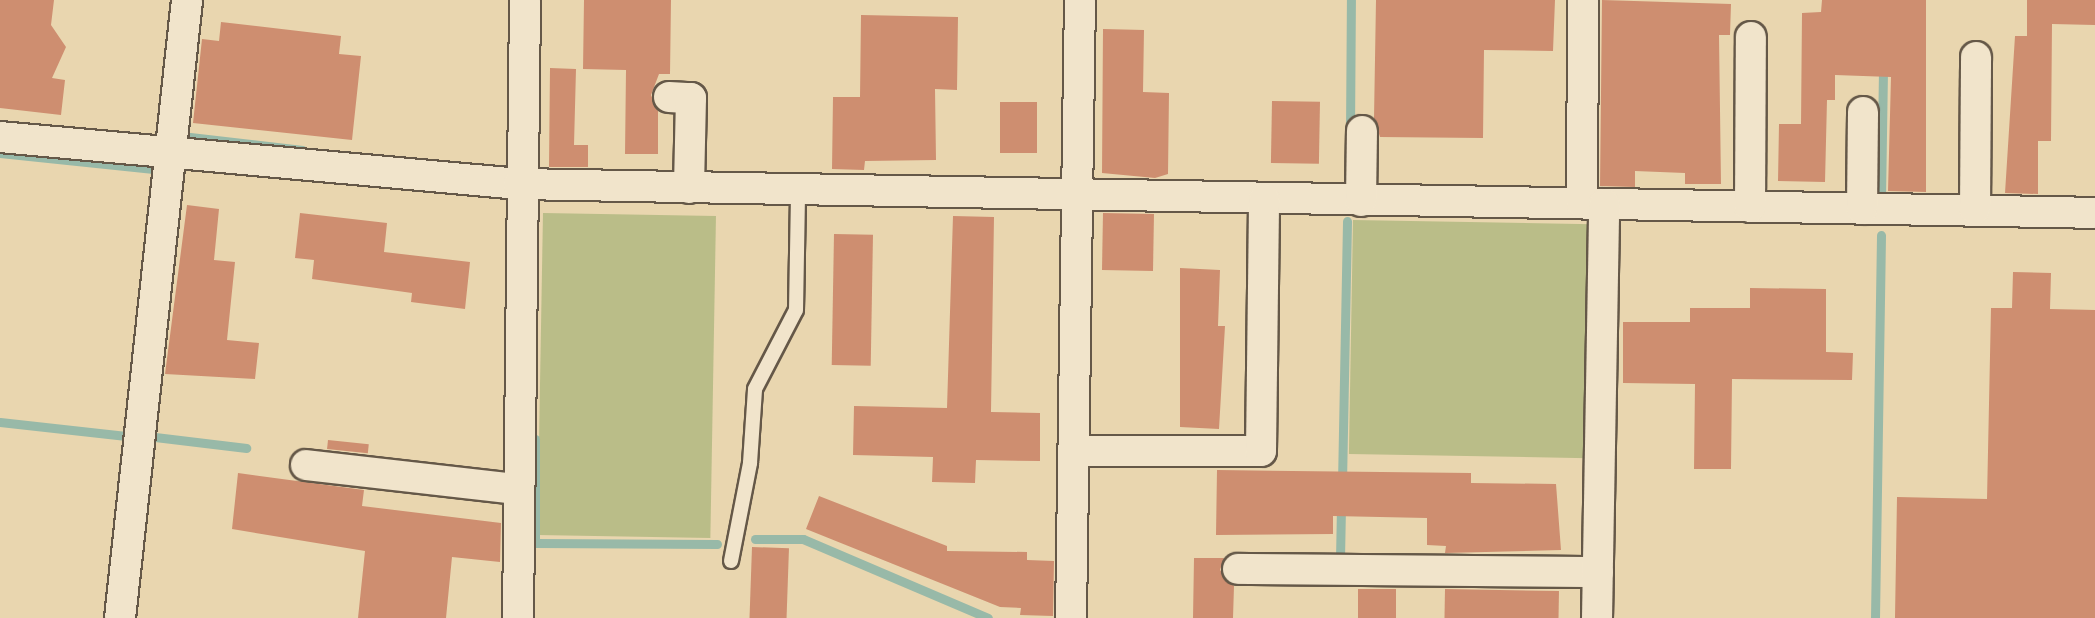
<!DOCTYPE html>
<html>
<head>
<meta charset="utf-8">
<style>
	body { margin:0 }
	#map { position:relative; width:2095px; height:618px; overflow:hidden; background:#e9d6af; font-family:Alegreya,serif }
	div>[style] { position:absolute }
	.green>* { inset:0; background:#babd88; transform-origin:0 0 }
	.stream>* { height:9px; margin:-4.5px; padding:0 4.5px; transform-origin:4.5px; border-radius:4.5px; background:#98b9a8 }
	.building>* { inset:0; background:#ce8e70; transform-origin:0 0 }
	.roads { filter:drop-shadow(2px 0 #655848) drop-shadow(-2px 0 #655848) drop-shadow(0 2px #655848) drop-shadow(0 -2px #655848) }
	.lane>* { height:14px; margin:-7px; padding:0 7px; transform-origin:7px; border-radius:7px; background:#f1e4cb }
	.street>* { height:30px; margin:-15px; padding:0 15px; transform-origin:15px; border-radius:15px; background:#f1e4cb }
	span { translate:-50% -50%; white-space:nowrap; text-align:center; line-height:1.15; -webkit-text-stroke:6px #f1e4cb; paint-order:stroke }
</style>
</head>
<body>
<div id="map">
	<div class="green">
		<i style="left:543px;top:213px;width:173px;height:322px;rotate:1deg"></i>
		<i style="left:1353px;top:220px;width:240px;height:234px;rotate:1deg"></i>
	</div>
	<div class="stream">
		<i style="left:1350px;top:133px;width:133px;rotate:-89.6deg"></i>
		<i style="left:190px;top:137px;width:113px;rotate:6.6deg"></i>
		<i style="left:0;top:153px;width:164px;rotate:6deg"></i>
		<i style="left:1881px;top:198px;width:132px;rotate:-89.1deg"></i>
		<i style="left:0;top:422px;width:136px;rotate:6.3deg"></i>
		<i style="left:155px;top:437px;width:92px;rotate:6.9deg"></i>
		<i style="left:535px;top:439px;width:104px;rotate:90deg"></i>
		<i style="left:535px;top:543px;width:182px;rotate:0.3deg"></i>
		<i style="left:1342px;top:483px;width:262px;rotate:-88.9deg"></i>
		<i style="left:755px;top:539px;width:48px"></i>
		<i style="left:803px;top:539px;width:201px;rotate:23.1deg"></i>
		<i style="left:1340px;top:559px;width:53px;rotate:-88.9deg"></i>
		<i style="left:1875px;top:618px;width:383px;rotate:-89.1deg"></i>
	</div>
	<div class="building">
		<i style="clip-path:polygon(0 0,54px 0,51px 25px,66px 47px,52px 78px,65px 80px,61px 115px,0 108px)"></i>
		<i style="clip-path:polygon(584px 0,671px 0,670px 74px,659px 74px,651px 95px,658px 111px,658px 154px,625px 154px,626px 70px,583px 69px)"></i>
		<i style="clip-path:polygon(1376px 0,1555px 0,1553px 51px,1484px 50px,1483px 138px,1380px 137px,1374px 118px)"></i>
		<i style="clip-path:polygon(1602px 0,1731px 4px,1730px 35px,1719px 35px,1721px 184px,1685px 184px,1685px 173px,1635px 171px,1635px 187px,1600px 186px)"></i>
		<i style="clip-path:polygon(1822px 0,1926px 0,1926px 192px,1888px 191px,1891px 77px,1835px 75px,1835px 100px,1827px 100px,1825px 182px,1778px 181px,1779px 124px,1801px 124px,1802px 13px,1821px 12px)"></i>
		<i style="clip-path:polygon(2027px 0,2095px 0,2095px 25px,2052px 24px,2051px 141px,2038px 141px,2038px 194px,2005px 193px,2015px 36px,2027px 36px)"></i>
		<i style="clip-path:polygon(861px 15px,958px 17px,957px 90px,935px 89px,936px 160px,865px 161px,864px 170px,832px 169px,833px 97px,860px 97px)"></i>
		<i style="clip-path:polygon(221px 22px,341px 36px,339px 54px,361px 56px,352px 140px,193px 123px,202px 39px,219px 41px)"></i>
		<i style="clip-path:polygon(1103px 29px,1144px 30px,1143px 92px,1169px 93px,1168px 174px,1155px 178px,1102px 173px)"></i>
		<i style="clip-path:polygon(550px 68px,576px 69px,574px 145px,588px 145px,588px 167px,549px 167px)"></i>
		<i style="left:1272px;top:101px;width:48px;height:62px;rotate:1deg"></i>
		<i style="left:1000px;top:102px;width:37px;height:51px"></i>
		<i style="clip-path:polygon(187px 205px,219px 209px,214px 260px,235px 262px,227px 340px,259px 343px,255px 379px,165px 374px)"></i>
		<i style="clip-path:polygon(300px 213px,387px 223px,384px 252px,470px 262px,465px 309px,411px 302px,412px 293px,312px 279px,314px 260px,295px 258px)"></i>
		<i style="left:1103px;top:213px;width:51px;height:57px;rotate:1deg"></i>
		<i style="clip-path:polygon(953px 216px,994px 217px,991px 412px,1040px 413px,1040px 461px,976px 460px,975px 483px,932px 482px,933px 457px,853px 455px,854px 406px,947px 408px)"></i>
		<i style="left:834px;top:234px;width:39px;height:131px;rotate:1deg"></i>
		<i style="clip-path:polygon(1180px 268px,1220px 270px,1218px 326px,1225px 326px,1219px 429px,1180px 427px)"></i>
		<i style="clip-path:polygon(2013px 272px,2051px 273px,2050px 309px,2095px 310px,2095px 618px,1895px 618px,1897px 497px,1987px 499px,1991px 308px,2012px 308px)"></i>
		<i style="clip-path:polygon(1750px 288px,1826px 289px,1826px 352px,1853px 353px,1852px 380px,1732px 379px,1731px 469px,1694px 469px,1695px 384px,1623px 383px,1623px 322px,1690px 322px,1690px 308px,1750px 308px)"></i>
		<i style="left:328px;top:440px;width:41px;height:9px;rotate:6deg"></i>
		<i style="clip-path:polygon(1217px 470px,1471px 473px,1471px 483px,1556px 484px,1561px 550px,1445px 553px,1446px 546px,1427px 545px,1427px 518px,1333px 516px,1333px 534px,1216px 535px)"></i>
		<i style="clip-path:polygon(238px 473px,364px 490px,362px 506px,501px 523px,500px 562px,452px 557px,446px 618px,358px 618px,365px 551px,232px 529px)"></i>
		<i style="clip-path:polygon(819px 496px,947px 546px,947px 551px,1027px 552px,1027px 560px,1054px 561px,1053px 616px,1020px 615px,1021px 608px,1000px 607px,806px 529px)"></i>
		<i style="left:752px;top:547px;width:37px;height:71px;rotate:2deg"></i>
		<i style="clip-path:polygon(1194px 558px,1224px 558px,1220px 570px,1234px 586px,1233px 618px,1193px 618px)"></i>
		<i style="left:1358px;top:589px;width:38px;height:29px"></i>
		<i style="left:1445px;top:589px;width:114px;height:29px;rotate:1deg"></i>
	</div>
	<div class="roads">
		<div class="lane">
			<i style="left:731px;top:561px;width:100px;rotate:-79deg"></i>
			<i style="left:750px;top:463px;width:74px;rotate:-86.1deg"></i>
			<i style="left:755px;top:389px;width:89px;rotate:-62.6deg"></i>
			<i style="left:796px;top:310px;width:120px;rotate:-89deg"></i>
		</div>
		<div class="street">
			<i style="left:669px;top:97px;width:22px;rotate:3deg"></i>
			<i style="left:691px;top:98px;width:90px;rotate:91.3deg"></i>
			<i style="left:0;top:137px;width:521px;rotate:5.17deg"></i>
			<i style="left:519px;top:184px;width:1576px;rotate:1.05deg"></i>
			<i style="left:1361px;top:201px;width:70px;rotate:-89.2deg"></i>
			<i style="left:1582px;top:203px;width:203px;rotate:-89.7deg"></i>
			<i style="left:1750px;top:207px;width:170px;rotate:-89.7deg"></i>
			<i style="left:1862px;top:209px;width:97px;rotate:-89.4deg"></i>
			<i style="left:1975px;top:209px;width:152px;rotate:-89.6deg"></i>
			<i style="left:1074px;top:451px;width:187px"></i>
			<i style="left:1261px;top:451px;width:252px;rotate:-89.3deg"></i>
			<i style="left:306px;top:465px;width:213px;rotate:6.5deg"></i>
			<i style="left:1238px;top:569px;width:360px;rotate:0.5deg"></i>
			<i style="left:120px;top:618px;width:622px;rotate:-83.81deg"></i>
			<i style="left:518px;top:618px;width:618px;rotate:-89.35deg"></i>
			<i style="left:1071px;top:618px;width:618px;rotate:-89.17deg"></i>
			<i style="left:1597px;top:618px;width:414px;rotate:-89deg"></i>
		</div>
	</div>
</div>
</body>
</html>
